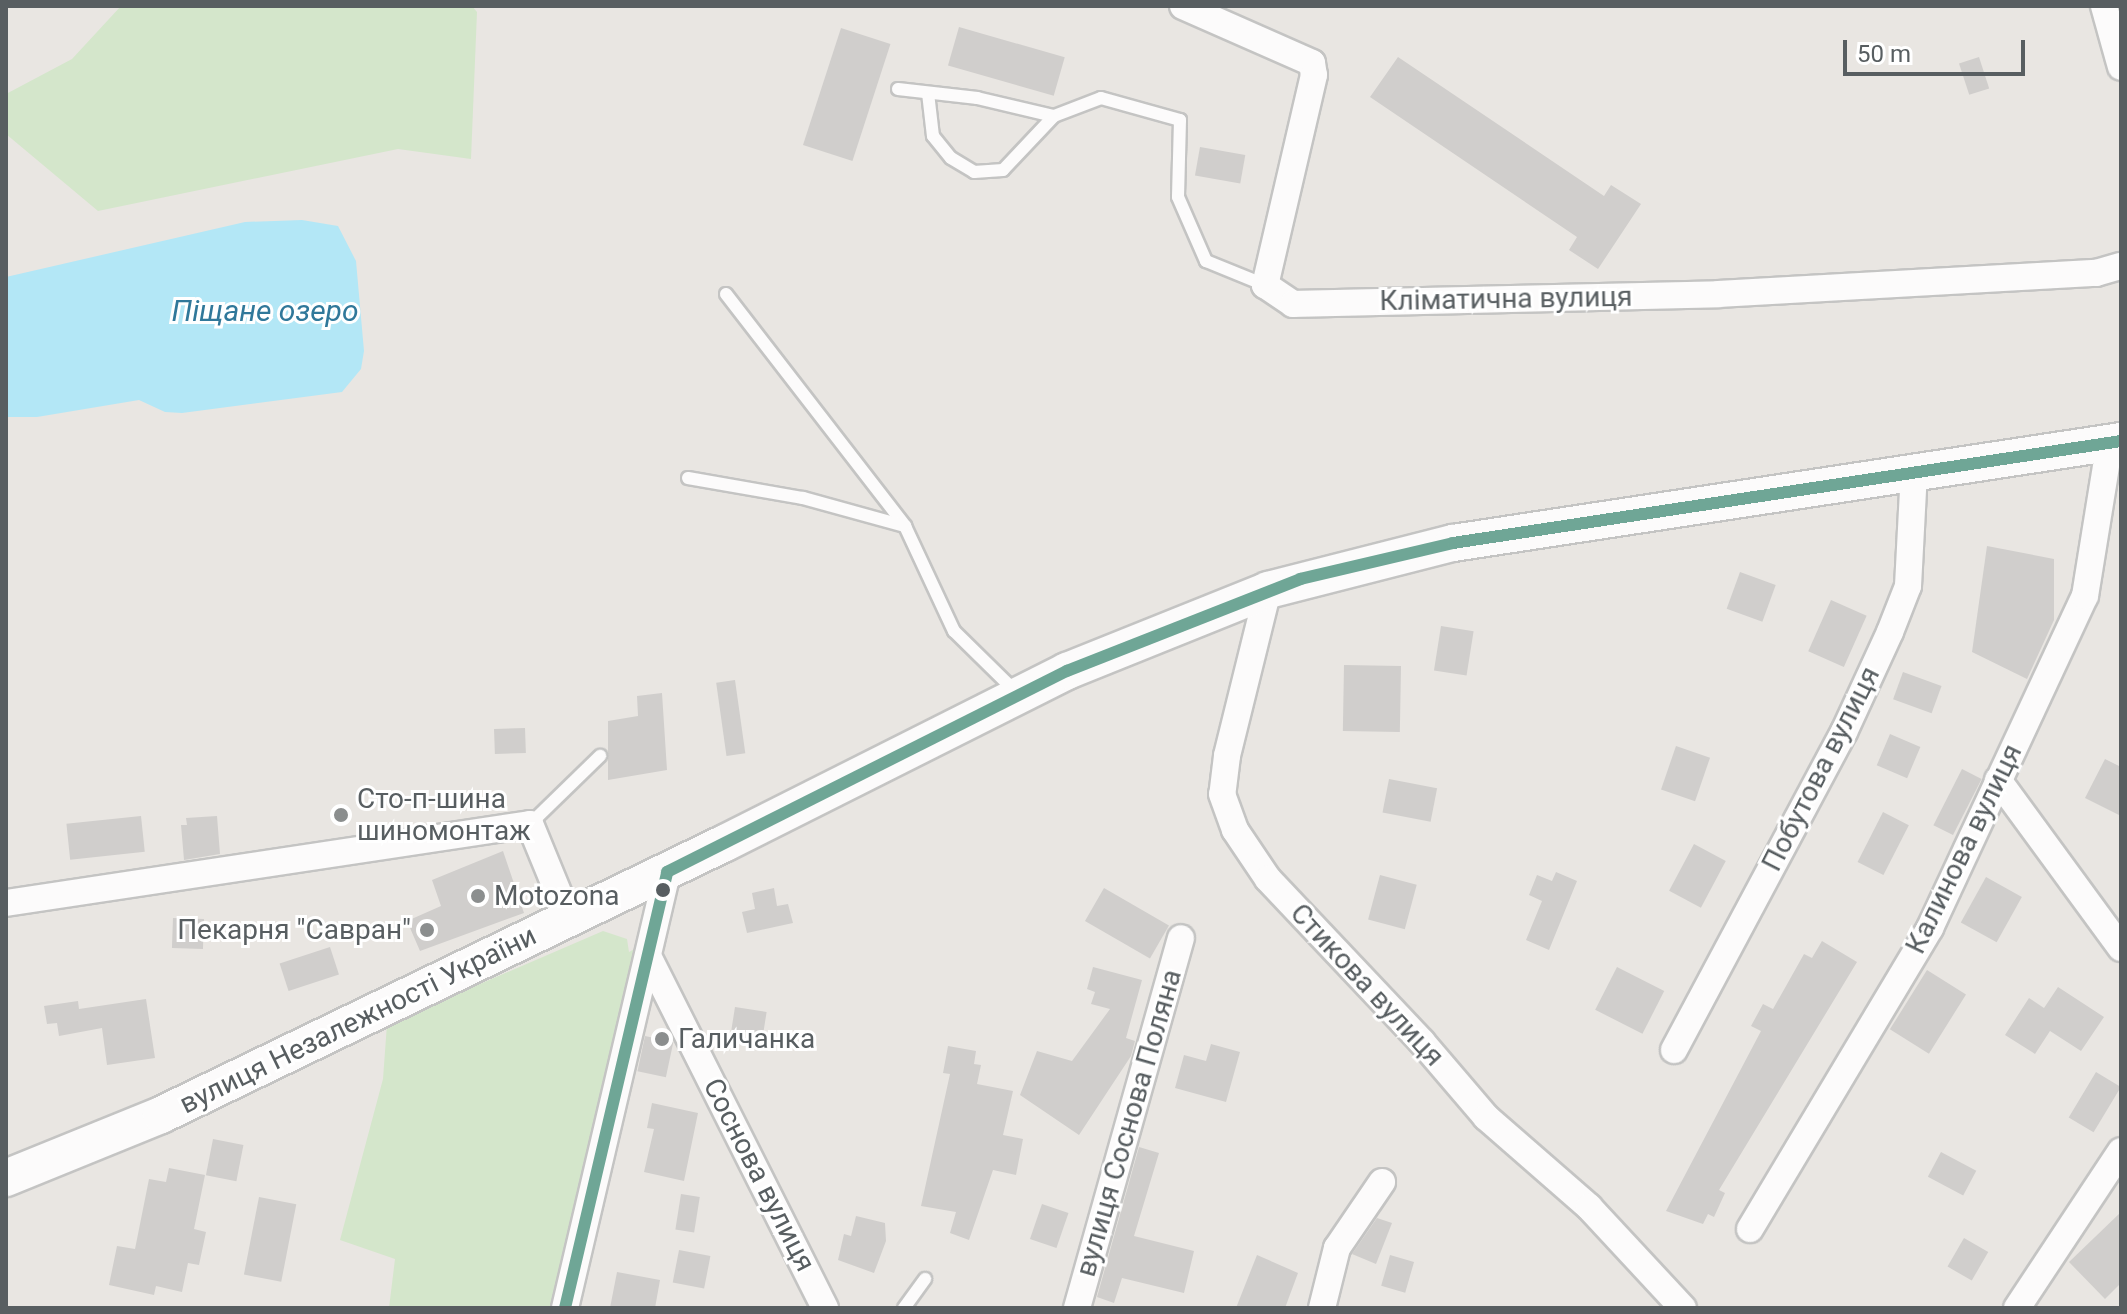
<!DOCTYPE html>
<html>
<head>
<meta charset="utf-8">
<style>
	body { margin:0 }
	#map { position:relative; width:2127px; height:1314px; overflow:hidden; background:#e9e6e2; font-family:Roboto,sans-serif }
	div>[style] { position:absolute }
	.green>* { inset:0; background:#d4e6cb }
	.water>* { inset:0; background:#b3e7f6 }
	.building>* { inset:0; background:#d0cecc; transform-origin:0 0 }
	.roads { filter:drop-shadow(2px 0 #c4c4c3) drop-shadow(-2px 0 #c4c4c3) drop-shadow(0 2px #c4c4c3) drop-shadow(0 -2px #c4c4c3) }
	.lane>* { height:12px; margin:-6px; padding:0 6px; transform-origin:6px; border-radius:6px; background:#fcfbfb }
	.street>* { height:26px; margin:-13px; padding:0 13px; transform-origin:13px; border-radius:13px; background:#fcfbfb }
	.secondary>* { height:36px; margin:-18px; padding:0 18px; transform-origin:18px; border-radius:18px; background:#fcfbfb }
	.bus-1>* { height:12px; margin:-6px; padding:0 6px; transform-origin:6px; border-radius:6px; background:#6fa696 }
	.dots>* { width:22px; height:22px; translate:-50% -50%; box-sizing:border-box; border:4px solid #fff; border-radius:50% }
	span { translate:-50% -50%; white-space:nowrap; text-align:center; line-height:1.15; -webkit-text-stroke:6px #fff; paint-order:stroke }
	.street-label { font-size:28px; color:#585e61 }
	.poi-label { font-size:28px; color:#585e61 }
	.left { translate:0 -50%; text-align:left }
	.right { translate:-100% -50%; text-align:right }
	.water-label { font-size:30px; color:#30789a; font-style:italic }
	.frame { position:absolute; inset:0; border:8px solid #585e61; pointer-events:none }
	.scale { position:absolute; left:1843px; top:40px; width:182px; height:36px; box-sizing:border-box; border:4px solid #585e61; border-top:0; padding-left:10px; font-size:24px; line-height:28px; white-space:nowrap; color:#585e61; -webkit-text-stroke:6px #fff; paint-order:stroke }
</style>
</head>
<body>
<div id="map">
	<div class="green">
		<i style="clip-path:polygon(121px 6px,472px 6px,477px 12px,471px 159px,398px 149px,98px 211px,6px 134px,6px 94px,72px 59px)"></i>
		<i style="clip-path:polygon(603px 931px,627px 939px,629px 952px,652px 939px,565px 1308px,389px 1308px,395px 1259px,340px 1240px,383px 1079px,387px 1024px)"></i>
	</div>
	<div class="water">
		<i style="clip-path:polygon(302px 220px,338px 226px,356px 261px,364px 351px,361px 369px,342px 392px,182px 413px,165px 412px,139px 400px,37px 417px,6px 417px,6px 277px,245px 222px)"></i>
	</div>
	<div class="building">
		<i style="left:959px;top:27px;width:110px;height:40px;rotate:16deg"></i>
		<i style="left:841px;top:28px;width:52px;height:123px;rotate:18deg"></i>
		<i style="clip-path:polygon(1398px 57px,1604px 196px,1611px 185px,1641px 204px,1598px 269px,1569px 250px,1577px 237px,1370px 97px)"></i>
		<i style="left:1979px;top:57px;width:33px;height:21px;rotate:72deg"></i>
		<i style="left:1200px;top:147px;width:46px;height:29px;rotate:10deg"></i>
		<i style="clip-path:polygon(1987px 546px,2054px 559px,2054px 620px,2027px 679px,1972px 652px)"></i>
		<i style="left:1740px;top:572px;width:38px;height:39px;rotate:20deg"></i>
		<i style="left:1831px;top:600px;width:39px;height:56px;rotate:24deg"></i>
		<i style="left:1441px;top:626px;width:33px;height:45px;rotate:9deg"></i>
		<i style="left:1344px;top:665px;width:57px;height:66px;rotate:1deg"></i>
		<i style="left:1903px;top:672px;width:41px;height:29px;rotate:20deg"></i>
		<i style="left:735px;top:680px;width:74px;height:19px;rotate:82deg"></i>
		<i style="clip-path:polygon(662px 693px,667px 770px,608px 780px,608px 721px,638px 716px,637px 696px)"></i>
		<i style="left:525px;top:728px;width:25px;height:31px;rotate:88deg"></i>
		<i style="left:1890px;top:734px;width:33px;height:34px;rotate:23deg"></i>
		<i style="left:1676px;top:746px;width:36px;height:46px;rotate:19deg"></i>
		<i style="clip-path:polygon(2105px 759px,2121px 767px,2121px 816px,2085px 798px)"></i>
		<i style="left:1962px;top:769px;width:22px;height:63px;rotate:27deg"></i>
		<i style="left:1389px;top:779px;width:49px;height:34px;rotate:11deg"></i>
		<i style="left:1883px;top:812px;width:29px;height:56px;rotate:27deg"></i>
		<i style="left:141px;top:816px;width:36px;height:75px;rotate:84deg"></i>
		<i style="clip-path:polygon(217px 816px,220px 854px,184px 860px,181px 825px,187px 825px,186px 818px)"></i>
		<i style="left:1694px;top:844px;width:36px;height:53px;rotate:28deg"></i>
		<i style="clip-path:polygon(503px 851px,524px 913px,420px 951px,407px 921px,441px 906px,432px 880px)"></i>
		<i style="clip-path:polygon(1556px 872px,1577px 881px,1549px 950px,1526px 940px,1542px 901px,1529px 895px,1537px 875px,1552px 881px)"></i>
		<i style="left:1380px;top:875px;width:38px;height:46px;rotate:15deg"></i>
		<i style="left:1986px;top:877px;width:41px;height:52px;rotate:29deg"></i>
		<i style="clip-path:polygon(774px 888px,777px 906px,788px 904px,793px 923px,747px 933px,742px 912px,755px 909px,752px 893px)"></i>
		<i style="left:1104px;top:888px;width:75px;height:38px;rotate:30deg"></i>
		<i style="left:173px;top:918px;width:31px;height:30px;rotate:2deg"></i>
		<i style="clip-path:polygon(1822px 941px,1857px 962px,1719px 1190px,1725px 1193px,1714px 1217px,1708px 1214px,1703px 1224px,1666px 1211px,1761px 1031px,1751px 1026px,1763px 1004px,1773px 1009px,1804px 954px,1812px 958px)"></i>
		<i style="left:330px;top:947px;width:29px;height:53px;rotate:72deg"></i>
		<i style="clip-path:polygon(1093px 967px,1142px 980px,1126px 1038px,1135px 1041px,1131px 1056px,1079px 1135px,1020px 1095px,1037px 1051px,1072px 1061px,1110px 1009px,1091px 1004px,1095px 992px,1087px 989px)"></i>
		<i style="left:1617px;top:967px;width:53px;height:48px;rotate:27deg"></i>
		<i style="left:1927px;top:970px;width:46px;height:70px;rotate:32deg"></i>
		<i style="clip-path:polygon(2058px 987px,2104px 1017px,2081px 1051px,2050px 1031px,2035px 1054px,2005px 1035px,2029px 998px,2044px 1008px)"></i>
		<i style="clip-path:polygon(146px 999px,155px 1058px,107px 1065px,102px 1028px,59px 1036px,57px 1023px,47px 1024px,44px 1006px,78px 1001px,79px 1009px)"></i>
		<i style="left:735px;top:1007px;width:32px;height:23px;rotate:9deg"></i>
		<i style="left:645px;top:1036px;width:29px;height:36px;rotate:12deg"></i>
		<i style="clip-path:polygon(1211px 1044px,1240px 1052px,1226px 1102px,1175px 1088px,1184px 1055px,1206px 1061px)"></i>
		<i style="clip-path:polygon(948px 1046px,976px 1051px,974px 1064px,981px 1065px,977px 1084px,1013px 1091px,1003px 1135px,1023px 1139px,1016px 1175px,993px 1170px,969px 1240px,950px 1233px,956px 1212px,921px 1206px,950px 1074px,943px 1073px)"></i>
		<i style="left:2096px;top:1072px;width:29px;height:53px;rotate:31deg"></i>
		<i style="clip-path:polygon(652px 1103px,698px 1113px,684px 1181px,644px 1172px,654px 1129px,647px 1128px)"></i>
		<i style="left:213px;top:1139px;width:31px;height:37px;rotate:11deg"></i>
		<i style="clip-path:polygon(1139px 1147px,1159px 1153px,1134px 1236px,1194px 1251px,1184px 1293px,1122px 1278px,1114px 1303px,1097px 1297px)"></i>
		<i style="left:1941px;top:1152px;width:40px;height:28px;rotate:28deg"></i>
		<i style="clip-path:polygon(169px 1168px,205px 1175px,194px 1229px,206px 1232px,199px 1265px,188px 1263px,182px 1292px,156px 1286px,154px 1295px,109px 1285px,117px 1246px,135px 1249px,149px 1179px,166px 1182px)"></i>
		<i style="left:681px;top:1194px;width:19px;height:36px;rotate:9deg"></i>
		<i style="left:259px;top:1197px;width:38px;height:79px;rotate:11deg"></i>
		<i style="left:1042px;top:1204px;width:28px;height:37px;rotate:19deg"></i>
		<i style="clip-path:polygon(2121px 1212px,2121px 1283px,2105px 1299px,2069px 1262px)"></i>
		<i style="clip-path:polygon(856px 1216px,885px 1223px,886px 1241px,874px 1273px,838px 1260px,844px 1234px,851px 1236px)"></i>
		<i style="clip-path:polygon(1377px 1218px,1392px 1223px,1376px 1264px,1352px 1254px)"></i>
		<i style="left:1964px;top:1238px;width:28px;height:33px;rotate:30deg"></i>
		<i style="left:679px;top:1250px;width:32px;height:33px;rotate:11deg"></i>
		<i style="clip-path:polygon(1257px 1255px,1298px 1273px,1285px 1308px,1236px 1308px)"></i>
		<i style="left:1390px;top:1255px;width:25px;height:32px;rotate:16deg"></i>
		<i style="clip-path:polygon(617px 1272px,660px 1280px,655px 1308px,610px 1308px)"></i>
	</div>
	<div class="roads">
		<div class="lane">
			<i style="left:898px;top:89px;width:80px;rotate:6.5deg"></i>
			<i style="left:977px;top:98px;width:79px;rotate:13.2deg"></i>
			<i style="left:1054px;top:116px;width:50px;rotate:-21deg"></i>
			<i style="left:1101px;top:98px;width:82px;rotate:15.6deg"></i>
			<i style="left:1180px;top:120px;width:77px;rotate:91.5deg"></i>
			<i style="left:1178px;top:197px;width:70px;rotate:66.4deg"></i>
			<i style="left:1206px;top:261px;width:64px;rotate:22.1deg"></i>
			<i style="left:928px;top:93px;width:43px;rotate:83.4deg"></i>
			<i style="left:933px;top:136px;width:28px;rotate:51deg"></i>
			<i style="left:951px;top:158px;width:27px;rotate:31deg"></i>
			<i style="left:974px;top:172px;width:29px;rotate:-4deg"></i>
			<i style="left:1003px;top:170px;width:74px;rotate:-46.6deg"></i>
			<i style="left:726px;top:294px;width:293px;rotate:52.3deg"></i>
			<i style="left:905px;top:526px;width:116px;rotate:65deg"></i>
			<i style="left:954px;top:631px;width:87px;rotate:44.5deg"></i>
			<i style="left:688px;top:478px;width:117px;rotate:9.9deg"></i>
			<i style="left:803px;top:498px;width:106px;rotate:15.4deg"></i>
			<i style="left:530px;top:824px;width:98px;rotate:-44.2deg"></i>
			<i style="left:904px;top:1308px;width:36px;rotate:-54deg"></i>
		</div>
		<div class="street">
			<i style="left:1183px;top:6px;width:141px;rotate:23.8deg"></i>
			<i style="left:1312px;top:63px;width:12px;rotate:81deg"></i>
			<i style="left:1314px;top:75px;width:216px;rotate:103.1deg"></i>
			<i style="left:1265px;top:285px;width:34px;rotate:34deg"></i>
			<i style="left:1293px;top:304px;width:425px;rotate:-1.3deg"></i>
			<i style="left:1718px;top:294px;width:379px;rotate:-3.2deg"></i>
			<i style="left:2096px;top:273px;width:26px;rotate:-16deg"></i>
			<i style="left:2104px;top:6px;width:63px;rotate:74.4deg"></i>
			<i style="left:1268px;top:590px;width:171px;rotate:103.9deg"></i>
			<i style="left:1227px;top:756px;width:38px;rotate:97deg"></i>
			<i style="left:1222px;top:794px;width:38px;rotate:70deg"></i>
			<i style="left:1235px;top:830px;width:59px;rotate:56deg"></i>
			<i style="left:1268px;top:879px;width:224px;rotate:46.6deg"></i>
			<i style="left:1422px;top:1042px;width:99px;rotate:49.5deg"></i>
			<i style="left:1486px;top:1117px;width:137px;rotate:41.1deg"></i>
			<i style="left:1589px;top:1207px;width:138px;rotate:47.1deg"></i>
			<i style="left:1998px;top:780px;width:208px;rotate:53.8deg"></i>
			<i style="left:6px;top:903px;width:530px;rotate:-8.57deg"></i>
			<i style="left:530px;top:824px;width:103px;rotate:67.7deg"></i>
			<i style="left:648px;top:956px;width:394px;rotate:63.3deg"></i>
			<i style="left:1674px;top:1050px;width:361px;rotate:-61.9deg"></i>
			<i style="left:1844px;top:732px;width:110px;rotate:-65.3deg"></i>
			<i style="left:1890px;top:632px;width:49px;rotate:-68.6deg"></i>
			<i style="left:1908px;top:586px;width:114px;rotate:-87deg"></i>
			<i style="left:1750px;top:1229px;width:351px;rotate:-59.1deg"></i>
			<i style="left:1930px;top:928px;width:366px;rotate:-65deg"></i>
			<i style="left:2085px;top:596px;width:156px;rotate:-80.8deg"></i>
			<i style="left:565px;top:1308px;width:448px;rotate:-76.8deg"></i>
			<i style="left:1077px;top:1308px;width:384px;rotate:-74.3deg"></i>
			<i style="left:1322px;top:1308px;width:62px;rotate:-76deg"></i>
			<i style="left:1337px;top:1248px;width:80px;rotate:-55.7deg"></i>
			<i style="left:2017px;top:1308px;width:188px;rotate:-56.5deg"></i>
		</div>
		<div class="secondary">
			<i style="left:6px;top:1178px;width:167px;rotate:-22.1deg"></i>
			<i style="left:161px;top:1115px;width:626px;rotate:-25.75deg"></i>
			<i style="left:725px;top:843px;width:383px;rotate:-26.7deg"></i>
			<i style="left:1067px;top:671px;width:217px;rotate:-21.9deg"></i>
			<i style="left:1268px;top:590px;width:191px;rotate:-14.3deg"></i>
			<i style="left:1453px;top:543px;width:676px;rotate:-8.68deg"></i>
		</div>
	</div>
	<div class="bus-1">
		<i style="left:667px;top:872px;width:448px;rotate:-26.7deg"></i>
		<i style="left:1067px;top:671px;width:251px;rotate:-21.5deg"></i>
		<i style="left:1300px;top:579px;width:157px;rotate:-13.2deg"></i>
		<i style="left:1453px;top:543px;width:676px;rotate:-8.68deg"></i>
		<i style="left:565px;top:1308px;width:448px;rotate:-76.8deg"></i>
	</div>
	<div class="dots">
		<i style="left:341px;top:815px;background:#8b8e8e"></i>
		<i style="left:663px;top:890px;background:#585e61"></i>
		<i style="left:478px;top:896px;background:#8b8e8e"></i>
		<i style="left:427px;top:930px;background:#8b8e8e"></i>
		<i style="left:662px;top:1039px;background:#8b8e8e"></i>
	</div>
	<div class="street-label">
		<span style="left:1506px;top:299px;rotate:-1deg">Кліматична вулиця</span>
		<span style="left:1821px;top:769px;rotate:-63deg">Побутова вулиця</span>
		<span style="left:1964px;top:849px;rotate:-64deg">Калинова вулиця</span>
		<span style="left:1367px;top:985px;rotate:47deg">Стикова вулиця</span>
		<span style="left:358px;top:1020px;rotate:-26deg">вулиця Незалежності України</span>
		<span style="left:1129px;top:1123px;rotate:-74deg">вулиця Соснова Поляна</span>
		<span style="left:759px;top:1175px;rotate:63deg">Соснова вулиця</span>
	</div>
	<div class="poi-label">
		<span class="left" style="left:357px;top:815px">Сто-п-шина<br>шиномонтаж</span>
		<span class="left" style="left:494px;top:896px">Motozona</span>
		<span class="right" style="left:411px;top:930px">Пекарня "Савран"</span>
		<span class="left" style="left:678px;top:1039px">Галичанка</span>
	</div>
	<div class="water-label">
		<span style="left:265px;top:311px">Піщане озеро</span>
	</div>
	<div class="frame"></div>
	<div class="scale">50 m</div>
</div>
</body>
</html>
